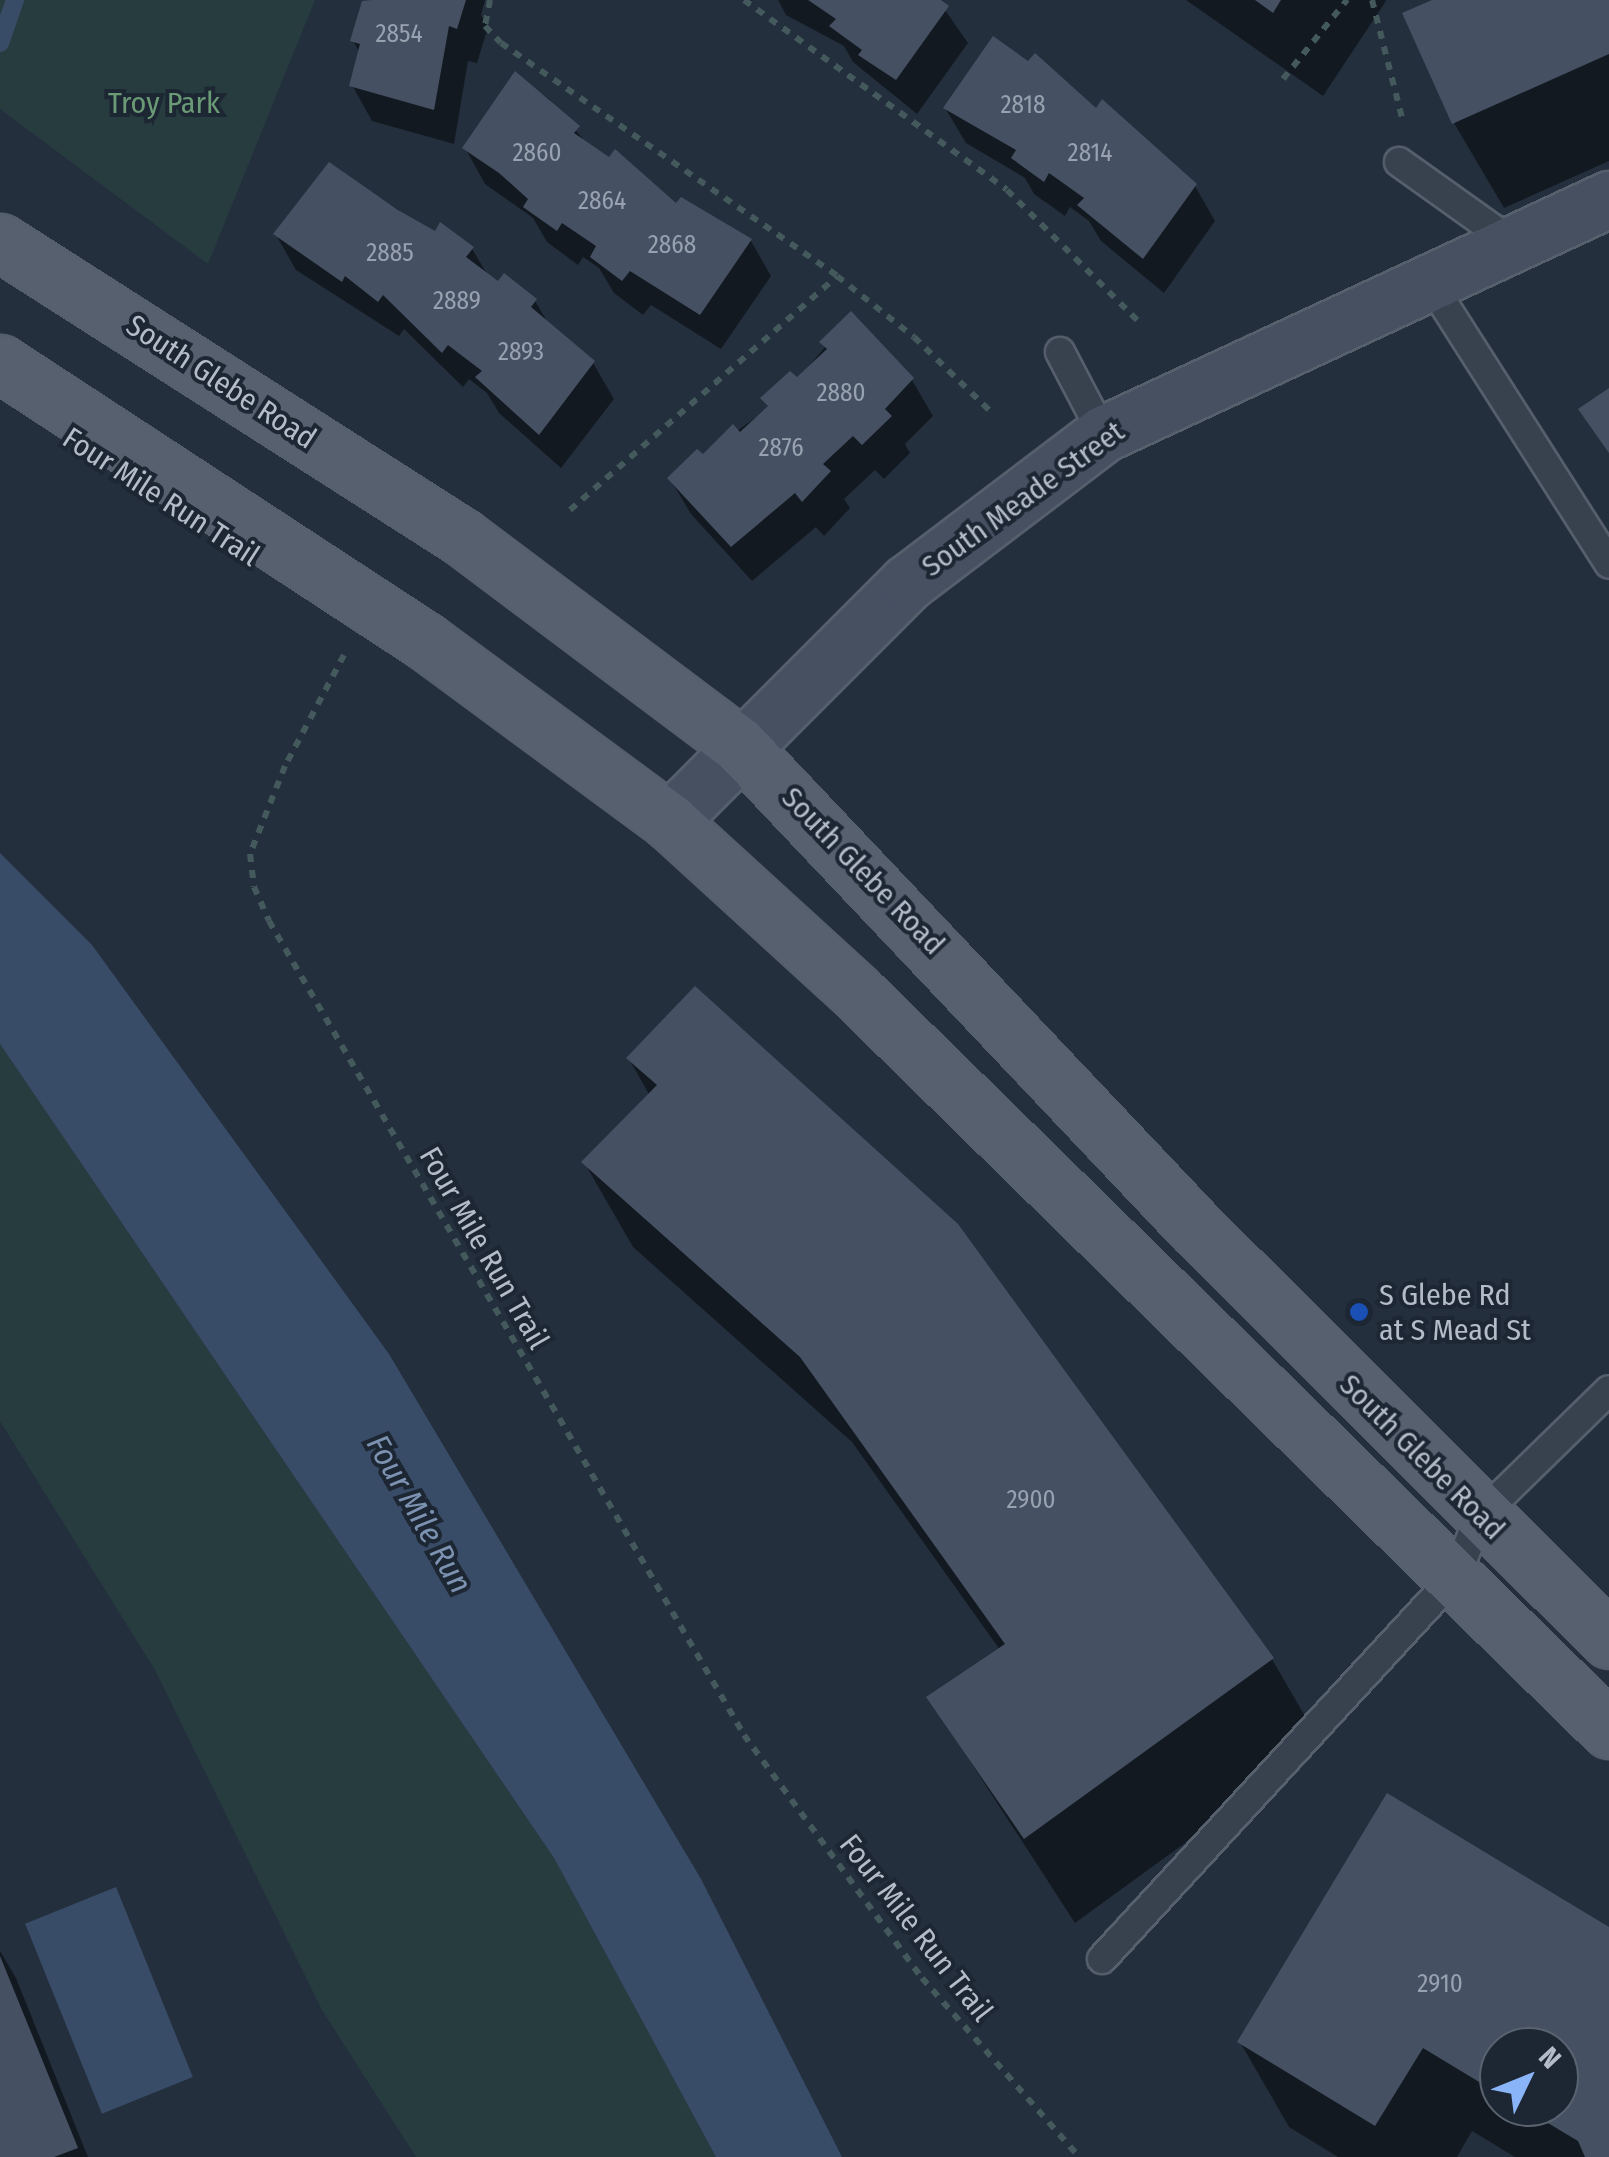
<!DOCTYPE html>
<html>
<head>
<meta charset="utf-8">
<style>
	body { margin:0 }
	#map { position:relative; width:1609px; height:2157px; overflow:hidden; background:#242f3e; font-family:"Fira Sans Condensed",sans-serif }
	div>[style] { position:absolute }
	.green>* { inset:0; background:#263c3f }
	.water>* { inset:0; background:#394c67; transform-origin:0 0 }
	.shadow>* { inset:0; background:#0007 }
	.stream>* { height:18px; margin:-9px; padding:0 9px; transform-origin:9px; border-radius:9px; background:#394c67 }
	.building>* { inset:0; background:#455162 }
	.path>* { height:6px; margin-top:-3px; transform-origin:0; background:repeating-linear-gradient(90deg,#44595c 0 8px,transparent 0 16px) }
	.roads { filter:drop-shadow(2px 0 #565f6c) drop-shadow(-2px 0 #565f6c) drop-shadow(0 2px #565f6c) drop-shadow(0 -2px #565f6c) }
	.lane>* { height:28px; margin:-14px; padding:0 14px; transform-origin:14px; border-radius:14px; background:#38414e }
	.secondary>* { height:55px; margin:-27.5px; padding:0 27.5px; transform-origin:27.5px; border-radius:27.5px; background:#465061 }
	.primary>* { height:55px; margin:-27.5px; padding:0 27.5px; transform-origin:27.5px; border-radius:27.5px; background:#56606e }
	.dots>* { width:28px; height:28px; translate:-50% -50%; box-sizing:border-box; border:5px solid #1d2633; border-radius:50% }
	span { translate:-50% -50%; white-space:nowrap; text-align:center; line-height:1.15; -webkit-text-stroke:8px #1d2633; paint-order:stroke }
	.number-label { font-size:25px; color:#98a1af }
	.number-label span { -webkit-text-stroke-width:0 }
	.park-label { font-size:30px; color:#6b9a76 }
	.street-label { font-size:30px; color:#b4bcc9 }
	.poi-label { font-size:30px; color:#b4bcc9 }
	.left { translate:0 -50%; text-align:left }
	.water-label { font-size:32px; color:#7c92b1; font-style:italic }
	.north { position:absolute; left:1479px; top:2027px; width:100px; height:100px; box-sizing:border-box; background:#1d2633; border:2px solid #59626f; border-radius:50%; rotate:47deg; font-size:28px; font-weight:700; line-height:40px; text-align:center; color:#b4bcc9 }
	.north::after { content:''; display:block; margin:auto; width:35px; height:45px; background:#8ab4f8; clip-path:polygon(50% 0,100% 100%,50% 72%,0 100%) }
</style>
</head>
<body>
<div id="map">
	<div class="green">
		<i style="clip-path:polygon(0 0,315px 0,208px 264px,0 109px)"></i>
		<i style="clip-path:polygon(0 1044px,554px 1858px,716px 2157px,416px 2157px,322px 2010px,155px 1670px,0 1421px)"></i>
	</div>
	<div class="water">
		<i style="clip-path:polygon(0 853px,92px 945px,389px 1354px,701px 1879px,842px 2157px,716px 2157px,554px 1858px,0 1044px)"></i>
		<i style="left:116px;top:1887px;width:205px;height:98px;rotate:68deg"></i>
	</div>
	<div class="shadow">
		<i style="clip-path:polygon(374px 0,485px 0,481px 15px,488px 27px,477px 63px,468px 61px,454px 144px,372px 121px,352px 85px,360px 53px,353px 41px)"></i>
		<i style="clip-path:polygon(778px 0,938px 0,968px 43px,917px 114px,853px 62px,844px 46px,786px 15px)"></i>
		<i style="clip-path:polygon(1186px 0,1385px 0,1386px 1px,1323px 96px)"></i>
		<i style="clip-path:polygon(1438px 0,1609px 0,1609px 161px,1504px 208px,1454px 123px,1405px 15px)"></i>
		<i style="clip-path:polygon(515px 75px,549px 99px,589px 146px,677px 207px,751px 241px,771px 276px,721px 349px,651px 305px,643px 315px,614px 293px,599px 268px,583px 257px,578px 265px,547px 242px,533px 218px,485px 184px,465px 148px)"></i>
		<i style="clip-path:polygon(945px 108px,1096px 112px,1195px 186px,1215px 221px,1164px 293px,1101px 241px,1089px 221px,1070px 207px,1065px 216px,1034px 194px,1025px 178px,966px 143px)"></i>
		<i style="clip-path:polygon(330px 165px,435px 234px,472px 249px,489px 277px,535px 301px,550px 326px,593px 363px,614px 399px,561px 468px,499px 413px,487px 393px,469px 379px,463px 387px,404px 329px,399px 336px,296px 270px,276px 235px)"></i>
		<i style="clip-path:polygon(851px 315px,912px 380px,933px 416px,905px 444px,910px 453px,884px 479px,875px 470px,844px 499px,850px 508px,824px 536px,816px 527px,752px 581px,691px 514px,670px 479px,769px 408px,763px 398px,797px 381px)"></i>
		<i style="clip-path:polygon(629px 1059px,956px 1226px,1272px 1659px,1321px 1744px,1075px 1923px,929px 1698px,1000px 1650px,852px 1442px,633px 1247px,584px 1162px,650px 1096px)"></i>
		<i style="clip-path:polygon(evenodd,1609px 1930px,1609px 2157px,1515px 2157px,1472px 2131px,1457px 2157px,1338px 2157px,1289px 2127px,1240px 2042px,1609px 1930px,1499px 2047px,1559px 2047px,1559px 2107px,1499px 2107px,1499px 2047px)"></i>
		<i style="clip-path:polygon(0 1951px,16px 1978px,88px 2157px,0 2157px)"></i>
	</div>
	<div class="stream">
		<i style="left:0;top:43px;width:46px;rotate:-70.8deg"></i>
	</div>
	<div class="building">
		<i style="clip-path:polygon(372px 0,466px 0,457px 29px,449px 26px,434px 110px,349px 86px,360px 44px,350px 41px,362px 1px)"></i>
		<i style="clip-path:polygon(808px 0,941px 0,949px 6px,896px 80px,858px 55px,862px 50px,829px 26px,836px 19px)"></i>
		<i style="clip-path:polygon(1255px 0,1281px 0,1273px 13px)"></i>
		<i style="clip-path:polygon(1432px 0,1609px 0,1609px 54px,1452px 124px,1402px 13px)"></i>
		<i style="clip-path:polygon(993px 36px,1028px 61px,1035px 53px,1096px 108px,1102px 99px,1197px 184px,1143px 259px,1077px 205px,1084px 198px,1049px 173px,1044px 182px,1011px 158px,1016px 150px,943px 108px)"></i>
		<i style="clip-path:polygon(515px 71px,580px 126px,574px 133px,609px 157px,615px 149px,676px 203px,681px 197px,752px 239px,700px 315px,630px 271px,622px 281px,590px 257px,596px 246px,562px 223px,557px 231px,523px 207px,528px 199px,499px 173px,462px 148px)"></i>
		<i style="clip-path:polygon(329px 162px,398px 210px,435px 231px,440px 222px,474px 247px,466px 257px,498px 281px,504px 273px,537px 299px,531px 307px,595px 361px,539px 435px,475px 377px,482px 371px,448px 345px,442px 353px,383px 295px,378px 302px,345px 276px,342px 282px,273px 234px)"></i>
		<i style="clip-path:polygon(851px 311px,914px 378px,885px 409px,892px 416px,862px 445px,853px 436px,823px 464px,831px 471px,802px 502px,795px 493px,731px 547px,667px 478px,697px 449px,703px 454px,733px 424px,740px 432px,768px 406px,760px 398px,790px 371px,797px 377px,827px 349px,819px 342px)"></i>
		<i style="clip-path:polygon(1609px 388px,1609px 453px,1578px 409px)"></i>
		<i style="clip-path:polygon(695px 986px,958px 1224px,1274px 1658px,1024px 1839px,926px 1697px,1005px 1644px,800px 1357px,581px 1162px,657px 1085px,626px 1058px)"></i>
		<i style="clip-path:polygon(1387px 1793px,1609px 1927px,1609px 2157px,1585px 2157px,1578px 2141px,1521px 2107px,1559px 2107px,1559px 2047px,1499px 2047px,1499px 2094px,1423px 2048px,1375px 2126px,1237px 2042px)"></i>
		<i style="clip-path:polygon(0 1956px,78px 2148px,54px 2157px,0 2157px)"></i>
	</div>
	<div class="path">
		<i style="left:490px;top:0;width:26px;rotate:101deg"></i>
		<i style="left:485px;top:26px;width:23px;rotate:47deg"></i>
		<i style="left:501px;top:43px;width:409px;rotate:34.7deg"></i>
		<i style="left:837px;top:276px;width:98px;rotate:38.4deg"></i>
		<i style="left:914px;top:337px;width:107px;rotate:44.2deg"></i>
		<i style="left:744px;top:0;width:324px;rotate:35.8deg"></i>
		<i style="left:1007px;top:190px;width:184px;rotate:45deg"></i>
		<i style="left:1372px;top:0;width:122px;rotate:75.7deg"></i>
		<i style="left:1283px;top:79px;width:102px;rotate:-51deg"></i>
		<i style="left:570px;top:510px;width:355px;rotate:-41.2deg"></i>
		<i style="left:344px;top:655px;width:126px;rotate:118deg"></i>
		<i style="left:285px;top:766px;width:95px;rotate:111.7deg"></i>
		<i style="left:250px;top:854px;width:33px;rotate:83deg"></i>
		<i style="left:254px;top:887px;width:37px;rotate:66deg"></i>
		<i style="left:269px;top:921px;width:942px;rotate:59.73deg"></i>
		<i style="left:744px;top:1735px;width:301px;rotate:53.8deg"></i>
		<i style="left:922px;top:1978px;width:238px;rotate:48.7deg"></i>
	</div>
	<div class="roads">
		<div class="lane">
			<i style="left:1399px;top:162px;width:138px;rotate:35.5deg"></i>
			<i style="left:1429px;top:281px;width:335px;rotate:57.5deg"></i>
			<i style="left:1060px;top:352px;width:93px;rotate:62.3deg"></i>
			<i style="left:1102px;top:1959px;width:522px;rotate:-47.33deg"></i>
			<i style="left:1456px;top:1575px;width:64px;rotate:-67.9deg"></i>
			<i style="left:1480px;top:1516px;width:180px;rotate:-44.3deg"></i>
		</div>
		<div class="secondary">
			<i style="left:669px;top:821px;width:337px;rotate:-45deg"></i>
			<i style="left:907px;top:583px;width:246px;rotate:-37.2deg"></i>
			<i style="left:1103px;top:434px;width:558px;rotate:-24.91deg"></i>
		</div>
		<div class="primary">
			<i style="left:0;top:242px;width:548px;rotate:32.56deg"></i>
			<i style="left:462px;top:537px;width:346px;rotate:36.9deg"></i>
			<i style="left:739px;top:745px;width:662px;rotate:46.59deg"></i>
			<i style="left:1194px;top:1226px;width:586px;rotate:44.93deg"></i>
			<i style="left:0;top:363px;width:508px;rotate:33.19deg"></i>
			<i style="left:425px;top:641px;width:303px;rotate:36.4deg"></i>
			<i style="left:669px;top:821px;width:252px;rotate:42.4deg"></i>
			<i style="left:855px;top:991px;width:1056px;rotate:44.42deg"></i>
		</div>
	</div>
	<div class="dots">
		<i style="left:1359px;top:1312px;background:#1a4fb4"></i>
	</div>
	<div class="number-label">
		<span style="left:399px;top:34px">2854</span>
		<span style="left:1023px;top:105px">2818</span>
		<span style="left:537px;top:153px">2860</span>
		<span style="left:1090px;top:153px">2814</span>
		<span style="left:602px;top:201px">2864</span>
		<span style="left:672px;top:245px">2868</span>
		<span style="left:390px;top:253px">2885</span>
		<span style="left:457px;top:301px">2889</span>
		<span style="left:521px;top:352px">2893</span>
		<span style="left:841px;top:393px">2880</span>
		<span style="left:781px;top:448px">2876</span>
		<span style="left:1031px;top:1500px">2900</span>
		<span style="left:1440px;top:1984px">2910</span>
	</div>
	<div class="park-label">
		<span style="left:164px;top:103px">Troy Park</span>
	</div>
	<div class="street-label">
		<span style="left:221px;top:382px;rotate:33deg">South Glebe Road</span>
		<span style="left:161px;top:497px;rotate:33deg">Four Mile Run Trail</span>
		<span style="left:1023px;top:499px;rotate:-36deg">South Meade Street</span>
		<span style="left:863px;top:871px;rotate:46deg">South Glebe Road</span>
		<span style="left:484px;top:1248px;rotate:60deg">Four Mile Run Trail</span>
		<span style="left:1422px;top:1457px;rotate:45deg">South Glebe Road</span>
		<span style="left:916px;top:1928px;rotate:52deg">Four Mile Run Trail</span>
	</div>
	<div class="poi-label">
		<span class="left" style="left:1379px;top:1312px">S Glebe Rd<br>at S Mead St</span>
	</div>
	<div class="water-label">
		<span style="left:419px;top:1514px;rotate:60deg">Four Mile Run</span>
	</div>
	<div class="north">N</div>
</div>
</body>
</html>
